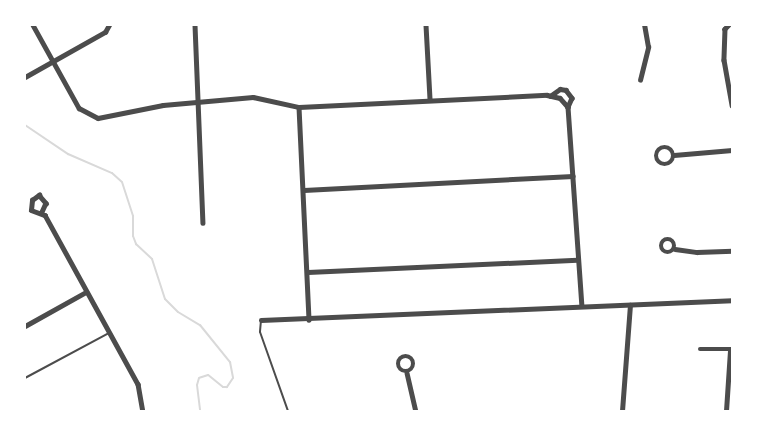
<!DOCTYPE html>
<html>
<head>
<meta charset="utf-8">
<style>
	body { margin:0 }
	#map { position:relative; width:757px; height:436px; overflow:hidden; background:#fff; font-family:"Source Serif 4",serif }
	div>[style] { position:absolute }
	.stream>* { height:2px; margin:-1px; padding:0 1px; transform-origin:1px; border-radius:1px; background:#d9d9d9 }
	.service>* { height:2px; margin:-1px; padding:0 1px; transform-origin:1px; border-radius:1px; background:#4c4c4c }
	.minor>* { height:4.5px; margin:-2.25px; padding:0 2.25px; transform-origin:2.25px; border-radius:2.25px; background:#4c4c4c }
	.minor>.ring { margin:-2.25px; padding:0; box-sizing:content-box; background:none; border:4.5px solid #4c4c4c; border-radius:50% }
	span { translate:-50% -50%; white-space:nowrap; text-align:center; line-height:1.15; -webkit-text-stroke:5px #fff; paint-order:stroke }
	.frame { position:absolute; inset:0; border:26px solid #fff; pointer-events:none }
</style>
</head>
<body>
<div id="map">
	<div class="stream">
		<i style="left:25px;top:125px;width:52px;rotate:34deg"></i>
		<i style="left:68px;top:154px;width:48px;rotate:23.4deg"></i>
		<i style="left:112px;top:173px;width:13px;rotate:42deg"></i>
		<i style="left:122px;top:182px;width:36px;rotate:72deg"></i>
		<i style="left:133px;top:216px;width:20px;rotate:90deg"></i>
		<i style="left:133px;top:236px;width:9px;rotate:69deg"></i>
		<i style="left:136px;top:244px;width:22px;rotate:43deg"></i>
		<i style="left:152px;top:259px;width:42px;rotate:72deg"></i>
		<i style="left:165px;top:299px;width:18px;rotate:45deg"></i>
		<i style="left:178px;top:312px;width:26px;rotate:31deg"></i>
		<i style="left:200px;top:325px;width:48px;rotate:51deg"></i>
		<i style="left:230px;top:362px;width:16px;rotate:79deg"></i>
		<i style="left:233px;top:378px;width:11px;rotate:124deg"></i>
		<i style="left:227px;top:387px;width:4px;rotate:180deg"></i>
		<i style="left:223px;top:387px;width:19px;rotate:-141deg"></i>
		<i style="left:208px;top:375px;width:9px;rotate:162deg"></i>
		<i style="left:199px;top:378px;width:7px;rotate:106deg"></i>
		<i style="left:197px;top:385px;width:26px;rotate:83deg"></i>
	</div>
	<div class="service">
		<i style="left:261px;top:320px;width:12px;rotate:95deg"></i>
		<i style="left:260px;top:332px;width:84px;rotate:70.5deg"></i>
		<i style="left:25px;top:378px;width:95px;rotate:-28.2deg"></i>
	</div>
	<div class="minor">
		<i style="left:33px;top:25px;width:95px;rotate:61deg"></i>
		<i style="left:79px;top:108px;width:21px;rotate:28deg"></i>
		<i style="left:98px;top:118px;width:66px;rotate:-11.3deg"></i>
		<i style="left:163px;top:105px;width:90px;rotate:-5.1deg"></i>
		<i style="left:253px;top:97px;width:47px;rotate:12.3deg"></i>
		<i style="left:299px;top:107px;width:248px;rotate:-2.8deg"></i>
		<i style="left:547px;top:95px;width:13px;rotate:13deg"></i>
		<i style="left:560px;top:98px;width:12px;rotate:48deg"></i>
		<i style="left:568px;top:107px;width:199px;rotate:86deg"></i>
		<i style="left:195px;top:25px;width:198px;rotate:87.7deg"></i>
		<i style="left:426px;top:25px;width:75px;rotate:86.9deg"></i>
		<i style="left:729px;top:25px;width:6px;rotate:135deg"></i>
		<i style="left:725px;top:29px;width:31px;rotate:92deg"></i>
		<i style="left:724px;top:60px;width:46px;rotate:79.9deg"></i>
		<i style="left:25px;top:77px;width:92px;rotate:-29.4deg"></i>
		<i style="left:105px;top:32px;width:8px;rotate:-60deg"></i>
		<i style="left:640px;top:80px;width:34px;rotate:-76deg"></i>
		<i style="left:648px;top:47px;width:22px;rotate:-100deg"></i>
		<i style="left:550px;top:96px;width:12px;rotate:-35deg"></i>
		<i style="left:560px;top:89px;width:6px;rotate:9deg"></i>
		<i style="left:566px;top:90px;width:10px;rotate:53deg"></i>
		<i style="left:572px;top:98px;width:10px;rotate:114deg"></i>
		<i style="left:299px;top:107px;width:213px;rotate:87.3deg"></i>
		<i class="ring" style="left:656px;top:147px;width:13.5px;height:13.5px"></i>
		<i style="left:674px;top:155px;width:58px;rotate:-4.9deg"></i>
		<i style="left:304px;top:190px;width:269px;rotate:-3deg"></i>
		<i style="left:31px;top:210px;width:15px;rotate:20deg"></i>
		<i style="left:45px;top:215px;width:193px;rotate:61.2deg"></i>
		<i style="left:138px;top:384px;width:27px;rotate:80deg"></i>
		<i style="left:31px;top:210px;width:10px;rotate:-84deg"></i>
		<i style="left:32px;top:200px;width:9px;rotate:-36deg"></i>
		<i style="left:39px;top:195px;width:11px;rotate:49deg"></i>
		<i style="left:46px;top:203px;width:10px;rotate:114deg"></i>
		<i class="ring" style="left:661px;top:239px;width:9.5px;height:9.5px"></i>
		<i style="left:675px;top:249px;width:22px;rotate:8deg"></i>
		<i style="left:697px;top:252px;width:35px;rotate:-2deg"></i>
		<i style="left:308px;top:272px;width:269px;rotate:-2.6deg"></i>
		<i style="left:261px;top:320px;width:471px;rotate:-2.4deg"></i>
		<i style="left:25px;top:326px;width:70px;rotate:-29.1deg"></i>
		<i style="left:700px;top:349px;width:32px"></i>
		<i class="ring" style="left:398px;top:356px;width:11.5px;height:11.5px"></i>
		<i style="left:407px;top:373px;width:39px;rotate:77deg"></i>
		<i style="left:622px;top:411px;width:106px;rotate:-85.7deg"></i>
		<i style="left:726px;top:411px;width:61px;rotate:-86.2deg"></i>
	</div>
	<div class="frame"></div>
</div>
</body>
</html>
